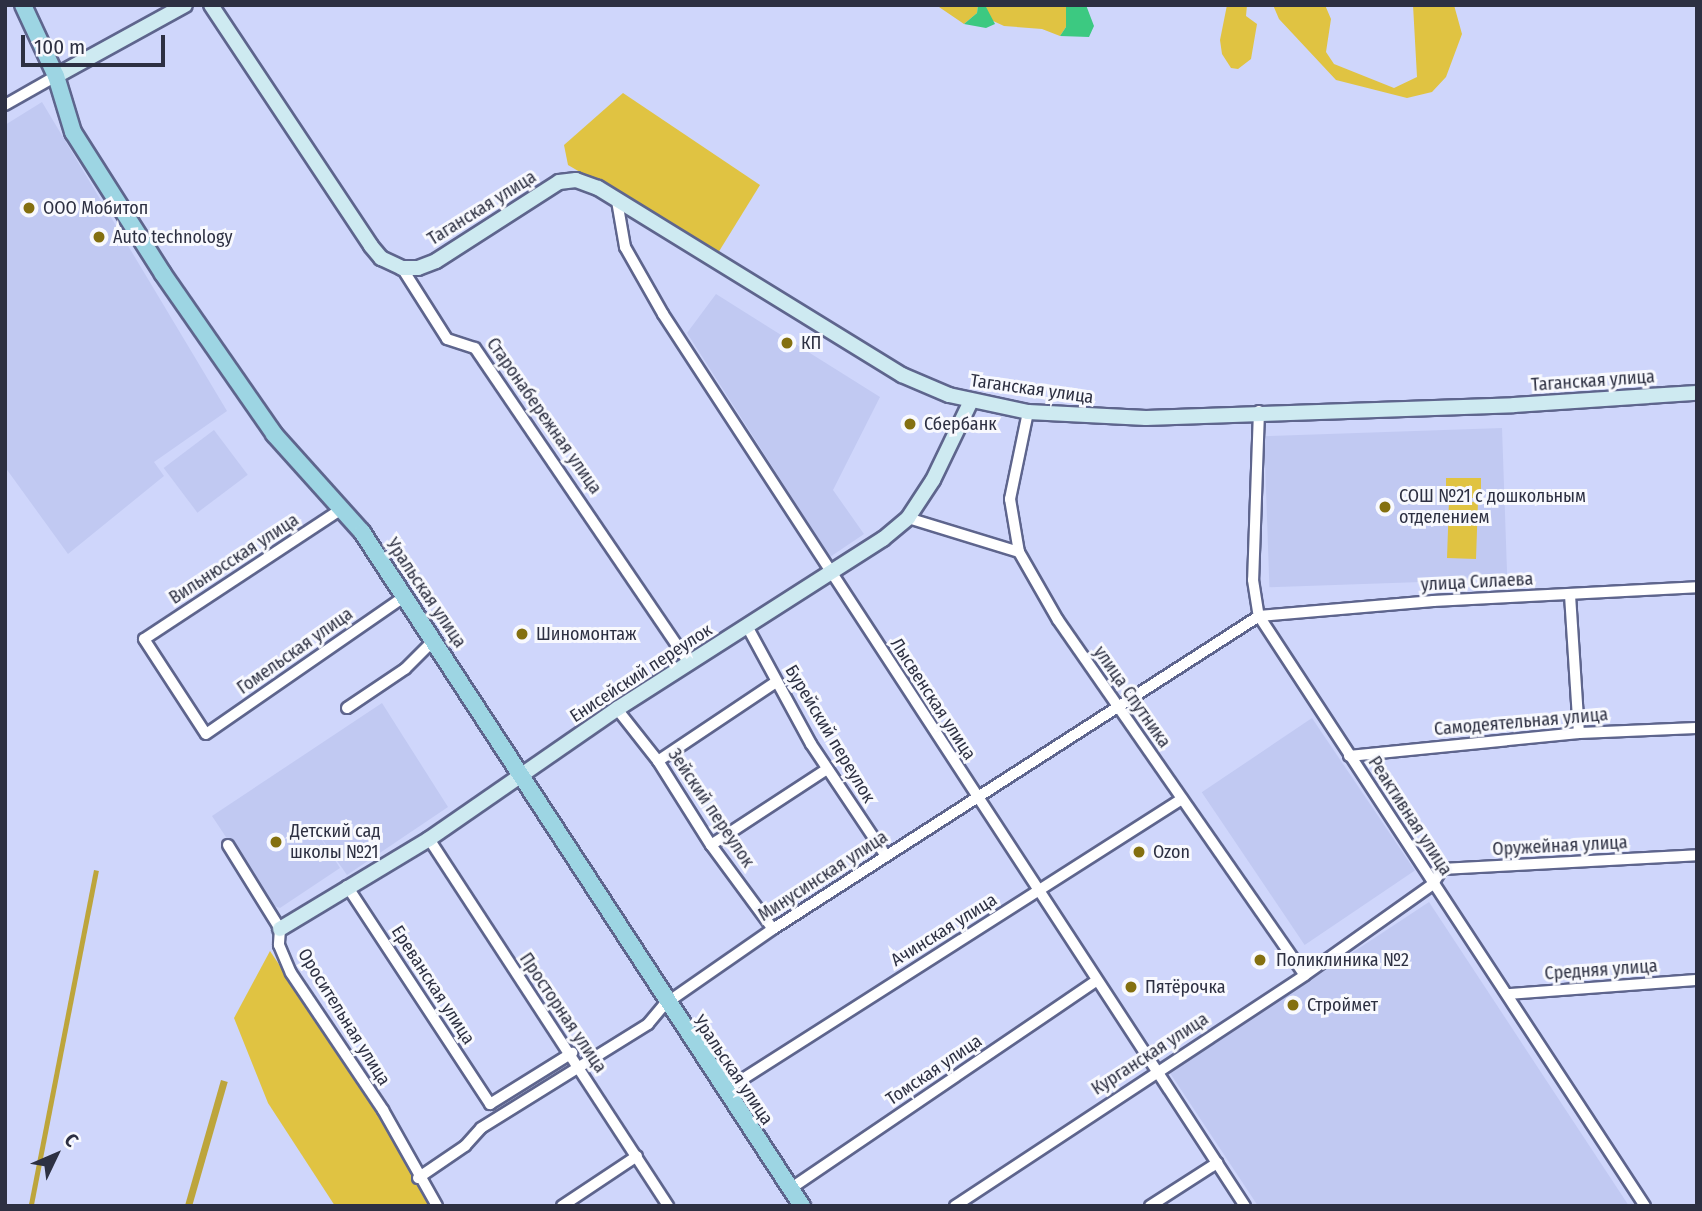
<!DOCTYPE html>
<html>
<head>
<meta charset="utf-8">
<style>
	body { margin:0 }
	#map { position:relative; width:1702px; height:1211px; overflow:hidden; background:#cfd6fb; font-family:"Fira Sans Condensed",sans-serif }
	div>[style] { position:absolute }
	.built>* { inset:0; background:#c1c9f2; transform-origin:0 0 }
	.green>* { inset:0; background:#e0c342; transform-origin:0 0 }
	.forest>* { inset:0; background:#bda53b; transform-origin:0 0 }
	.water>* { inset:0; background:#3cc981 }
	.roads { filter:drop-shadow(2px 0 #5e658d) drop-shadow(-2px 0 #5e658d) drop-shadow(0 2px #5e658d) drop-shadow(0 -2px #5e658d) }
	.street>* { height:10px; margin:-5px; padding:0 5px; transform-origin:5px; border-radius:5px; background:#fff }
	.secondary>* { height:14px; margin:-7px; padding:0 7px; transform-origin:7px; border-radius:7px; background:#ceeaf1 }
	.primary>* { height:16px; margin:-8px; padding:0 8px; transform-origin:8px; border-radius:8px; background:#9dd5e3 }
	.dots>* { width:19px; height:19px; translate:-50% -50%; box-sizing:border-box; border:4px solid #f8f9fe; border-radius:50% }
	span { translate:-50% -50%; white-space:nowrap; text-align:center; line-height:1.15; -webkit-text-stroke:6px #f8f9fe; paint-order:stroke }
	.poi-label { font-size:18px; color:#2d3042 }
	.left { translate:0 -50%; text-align:left }
	.street-label { font-size:18px; color:#2d3042 }
	.frame { position:absolute; inset:0; border:7px solid #2d3042; pointer-events:none }
	.north { position:absolute; left:21px; top:1120px; width:70px; height:70px; -webkit-text-stroke:5px #f8f9fe; paint-order:stroke; rotate:46deg; font-size:19px; font-weight:700; line-height:28px; text-align:center; color:#2d3042 }
	.north::after { content:''; display:block; margin:auto; width:24px; height:32px; background:#2d3042; clip-path:polygon(50% 0,100% 100%,50% 72%,0 100%) }
	.scale { position:absolute; left:21px; top:35px; width:144px; height:32px; box-sizing:border-box; border:4px solid #2d3042; border-top:0; padding-left:9px; font-size:21px; line-height:24px; white-space:nowrap; color:#2d3042; -webkit-text-stroke:5px #f8f9fe; paint-order:stroke }
</style>
</head>
<body>
<div id="map">
	<div class="built">
		<i style="clip-path:polygon(42px 102px,227px 411px,154px 462px,164px 476px,68px 554px,5px 467px,5px 125px)"></i>
		<i style="clip-path:polygon(716px 294px,880px 397px,833px 490px,864px 534px,830px 557px,687px 333px)"></i>
		<i style="left:1502px;top:428px;width:151px;height:238px;rotate:88deg"></i>
		<i style="left:214px;top:430px;width:56px;height:63px;rotate:53deg"></i>
		<i style="clip-path:polygon(382px 703px,448px 807px,347px 875px,313px 826px,340px 868px,280px 908px,271px 905px,212px 816px)"></i>
		<i style="left:1312px;top:718px;width:184px;height:133px;rotate:56deg"></i>
		<i style="clip-path:polygon(1429px 902px,1629px 1206px,1258px 1206px,1170px 1073px)"></i>
	</div>
	<div class="green">
		<i style="clip-path:polygon(925px 5px,965px 7px,978px 5px,977px 13px,964px 24px,939px 7px)"></i>
		<i style="clip-path:polygon(985px 5px,1066px 5px,1066px 27px,1060px 36px,1042px 29px,1004px 26px,991px 20px)"></i>
		<i style="clip-path:polygon(1227px 5px,1247px 5px,1246px 16px,1257px 24px,1251px 59px,1238px 69px,1231px 68px,1222px 54px,1220px 40px)"></i>
		<i style="clip-path:polygon(1273px 5px,1325px 5px,1331px 19px,1326px 52px,1334px 64px,1394px 88px,1417px 77px,1413px 5px,1454px 5px,1462px 34px,1446px 77px,1432px 92px,1407px 98px,1336px 80px,1279px 19px)"></i>
		<i style="clip-path:polygon(623px 93px,760px 185px,718px 253px,568px 165px,564px 145px)"></i>
		<i style="left:1446px;top:478px;width:35px;height:20px"></i>
		<i style="left:1449px;top:501px;width:29px;height:57px;rotate:2deg"></i>
		<i style="clip-path:polygon(270px 951px,387px 1126px,429px 1206px,335px 1206px,268px 1103px,234px 1018px)"></i>
	</div>
	<div class="forest">
		<i style="left:94px;top:870px;width:5px;height:344px;rotate:11deg"></i>
		<i style="left:221px;top:1080px;width:7px;height:129px;rotate:16deg"></i>
	</div>
	<div class="water">
		<i style="clip-path:polygon(978px 5px,985px 5px,995px 24px,986px 28px,964px 24px,977px 13px)"></i>
		<i style="clip-path:polygon(1066px 5px,1086px 5px,1094px 26px,1089px 37px,1060px 36px,1066px 27px)"></i>
	</div>
	<div class="roads">
		<div class="street">
			<i style="left:5px;top:105px;width:59px;rotate:-29.6deg"></i>
			<i style="left:617px;top:201px;width:47px;rotate:80.1deg"></i>
			<i style="left:625px;top:247px;width:77px;rotate:60.4deg"></i>
			<i style="left:663px;top:314px;width:1065px;rotate:56.88deg"></i>
			<i style="left:402px;top:268px;width:84px;rotate:57.6deg"></i>
			<i style="left:447px;top:339px;width:29px;rotate:18deg"></i>
			<i style="left:475px;top:348px;width:382px;rotate:55.8deg"></i>
			<i style="left:1259px;top:411px;width:169px;rotate:92deg"></i>
			<i style="left:1253px;top:580px;width:36px;rotate:81deg"></i>
			<i style="left:1259px;top:616px;width:705px;rotate:56.81deg"></i>
			<i style="left:1028px;top:412px;width:89px;rotate:101.7deg"></i>
			<i style="left:1010px;top:499px;width:54px;rotate:80.4deg"></i>
			<i style="left:1019px;top:552px;width:78px;rotate:60.2deg"></i>
			<i style="left:1058px;top:620px;width:432px;rotate:55.2deg"></i>
			<i style="left:343px;top:508px;width:238px;rotate:146.6deg"></i>
			<i style="left:144px;top:639px;width:113px;rotate:56.9deg"></i>
			<i style="left:206px;top:734px;width:242px;rotate:-34.7deg"></i>
			<i style="left:908px;top:518px;width:116px;rotate:17deg"></i>
			<i style="left:1570px;top:595px;width:138px;rotate:86.3deg"></i>
			<i style="left:748px;top:628px;width:132px;rotate:61.5deg"></i>
			<i style="left:811px;top:744px;width:135px;rotate:56.2deg"></i>
			<i style="left:347px;top:708px;width:70px;rotate:-33.9deg"></i>
			<i style="left:405px;top:669px;width:41px;rotate:-45deg"></i>
			<i style="left:617px;top:709px;width:66px;rotate:51.7deg"></i>
			<i style="left:658px;top:761px;width:99px;rotate:57.8deg"></i>
			<i style="left:711px;top:845px;width:104px;rotate:53.6deg"></i>
			<i style="left:1349px;top:756px;width:231px;rotate:-5.7deg"></i>
			<i style="left:1579px;top:733px;width:118px;rotate:-2.4deg"></i>
			<i style="left:658px;top:761px;width:142px;rotate:-33.8deg"></i>
			<i style="left:429px;top:839px;width:438px;rotate:56.9deg"></i>
			<i style="left:228px;top:845px;width:99px;rotate:58.2deg"></i>
			<i style="left:280px;top:929px;width:16px;rotate:94deg"></i>
			<i style="left:279px;top:945px;width:30px;rotate:67deg"></i>
			<i style="left:291px;top:973px;width:165px;rotate:56.1deg"></i>
			<i style="left:383px;top:1110px;width:110px;rotate:60.6deg"></i>
			<i style="left:711px;top:845px;width:139px;rotate:-33.2deg"></i>
			<i style="left:347px;top:886px;width:261px;rotate:56.7deg"></i>
			<i style="left:490px;top:1104px;width:97px;rotate:-31.9deg"></i>
			<i style="left:1509px;top:994px;width:189px;rotate:-4.3deg"></i>
			<i style="left:724px;top:1091px;width:543px;rotate:-32.52deg"></i>
			<i style="left:418px;top:1178px;width:57px;rotate:-34.2deg"></i>
			<i style="left:465px;top:1146px;width:24px;rotate:-48deg"></i>
			<i style="left:481px;top:1128px;width:197px;rotate:-31.9deg"></i>
			<i style="left:648px;top:1024px;width:26px;rotate:-50deg"></i>
			<i style="left:665px;top:1004px;width:131px;rotate:-34.8deg"></i>
			<i style="left:773px;top:929px;width:578px;rotate:-32.78deg"></i>
			<i style="left:1259px;top:616px;width:175px;rotate:-4.9deg"></i>
			<i style="left:1433px;top:601px;width:264px;rotate:-3deg"></i>
			<i style="left:790px;top:1189px;width:371px;rotate:-34.2deg"></i>
			<i style="left:562px;top:1206px;width:90px;rotate:-33.7deg"></i>
			<i style="left:955px;top:1206px;width:419px;rotate:-33.4deg"></i>
			<i style="left:1305px;top:975px;width:157px;rotate:-35.4deg"></i>
			<i style="left:1433px;top:884px;width:17px;rotate:-59deg"></i>
			<i style="left:1442px;top:869px;width:255px;rotate:-3.1deg"></i>
			<i style="left:1150px;top:1206px;width:80px;rotate:-32.7deg"></i>
		</div>
		<div class="secondary">
			<i style="left:211px;top:5px;width:289px;rotate:56.4deg"></i>
			<i style="left:371px;top:246px;width:16px;rotate:50deg"></i>
			<i style="left:381px;top:258px;width:23px;rotate:25deg"></i>
			<i style="left:402px;top:268px;width:16px"></i>
			<i style="left:418px;top:268px;width:19px;rotate:-21deg"></i>
			<i style="left:436px;top:261px;width:146px;rotate:-32.7deg"></i>
			<i style="left:559px;top:182px;width:17px;rotate:-7deg"></i>
			<i style="left:576px;top:180px;width:23px;rotate:20deg"></i>
			<i style="left:598px;top:188px;width:357px;rotate:31.6deg"></i>
			<i style="left:902px;top:375px;width:51px;rotate:23.1deg"></i>
			<i style="left:949px;top:395px;width:81px;rotate:12.1deg"></i>
			<i style="left:1028px;top:412px;width:118px;rotate:2.9deg"></i>
			<i style="left:1146px;top:418px;width:368px;rotate:-2deg"></i>
			<i style="left:1514px;top:405px;width:183px;rotate:-3.8deg"></i>
			<i style="left:56px;top:76px;width:147px;rotate:-28.8deg"></i>
			<i style="left:280px;top:929px;width:174px;rotate:-31.1deg"></i>
			<i style="left:429px;top:839px;width:229px;rotate:-34.7deg"></i>
			<i style="left:617px;top:709px;width:316px;rotate:-32.6deg"></i>
			<i style="left:883px;top:539px;width:33px;rotate:-40deg"></i>
			<i style="left:908px;top:518px;width:45px;rotate:-56.7deg"></i>
			<i style="left:933px;top:480px;width:88px;rotate:-64.3deg"></i>
		</div>
		<div class="primary">
			<i style="left:23px;top:5px;width:78px;rotate:65.1deg"></i>
			<i style="left:56px;top:76px;width:59px;rotate:73.1deg"></i>
			<i style="left:73px;top:132px;width:168px;rotate:57.6deg"></i>
			<i style="left:163px;top:274px;width:195px;rotate:55.2deg"></i>
			<i style="left:274px;top:434px;width:132px;rotate:48.1deg"></i>
			<i style="left:362px;top:532px;width:805px;rotate:56.86deg"></i>
		</div>
	</div>
	<div class="dots">
		<i style="left:29px;top:208px;background:#847010"></i>
		<i style="left:99px;top:237px;background:#847010"></i>
		<i style="left:787px;top:343px;background:#847010"></i>
		<i style="left:910px;top:424px;background:#847010"></i>
		<i style="left:1385px;top:507px;background:#847010"></i>
		<i style="left:522px;top:634px;background:#847010"></i>
		<i style="left:276px;top:842px;background:#847010"></i>
		<i style="left:1139px;top:852px;background:#847010"></i>
		<i style="left:1260px;top:960px;background:#847010"></i>
		<i style="left:1131px;top:987px;background:#847010"></i>
		<i style="left:1293px;top:1005px;background:#847010"></i>
	</div>
	<div class="poi-label">
		<span class="left" style="left:43px;top:208px">ООО Мобитоп</span>
		<span class="left" style="left:113px;top:237px">Auto technology</span>
		<span class="left" style="left:801px;top:343px">КП</span>
		<span class="left" style="left:924px;top:424px">Сбербанк</span>
		<span class="left" style="left:1399px;top:507px">СОШ №21 с дошкольным<br>отделением</span>
		<span class="left" style="left:536px;top:634px">Шиномонтаж</span>
		<span class="left" style="left:290px;top:842px">Детский сад<br>школы №21</span>
		<span class="left" style="left:1153px;top:852px">Ozon</span>
		<span class="left" style="left:1276px;top:960px">Поликлиника №2</span>
		<span class="left" style="left:1145px;top:987px">Пятёрочка</span>
		<span class="left" style="left:1307px;top:1005px">Строймет</span>
	</div>
	<div class="street-label">
		<span style="left:482px;top:208px;rotate:-32deg">Таганская улица</span>
		<span style="left:1593px;top:381px;rotate:-4deg">Таганская улица</span>
		<span style="left:1032px;top:389px;rotate:8deg">Таганская улица</span>
		<span style="left:544px;top:416px;rotate:55deg">Старонабережная улица</span>
		<span style="left:234px;top:559px;rotate:-33deg">Вильнюсская улица</span>
		<span style="left:1477px;top:582px;rotate:-3deg">улица Силаева</span>
		<span style="left:426px;top:593px;rotate:56deg">Уральская улица</span>
		<span style="left:295px;top:651px;rotate:-35deg">Гомельская улица</span>
		<span style="left:641px;top:673px;rotate:-33deg">Енисейский переулок</span>
		<span style="left:1132px;top:697px;rotate:55deg">улица Спутника</span>
		<span style="left:933px;top:699px;rotate:57deg">Лысвенская улица</span>
		<span style="left:1521px;top:722px;rotate:-5deg">Самодеятельная улица</span>
		<span style="left:830px;top:734px;rotate:59deg">Бурейский переулок</span>
		<span style="left:711px;top:808px;rotate:56deg">Зейский переулок</span>
		<span style="left:1410px;top:816px;rotate:57deg">Реактивная улица</span>
		<span style="left:1560px;top:846px;rotate:-3deg">Оружейная улица</span>
		<span style="left:823px;top:876px;rotate:-33deg">Минусинская улица</span>
		<span style="left:944px;top:930px;rotate:-32deg">Ачинская улица</span>
		<span style="left:1601px;top:970px;rotate:-4deg">Средняя улица</span>
		<span style="left:433px;top:985px;rotate:57deg">Ереванская улица</span>
		<span style="left:563px;top:1013px;rotate:56deg">Просторная улица</span>
		<span style="left:344px;top:1017px;rotate:58deg">Оросительная улица</span>
		<span style="left:1150px;top:1054px;rotate:-33deg">Курганская улица</span>
		<span style="left:733px;top:1070px;rotate:56deg">Уральская улица</span>
		<span style="left:934px;top:1070px;rotate:-34deg">Томская улица</span>
	</div>
	<div class="frame"></div>
	<div class="north">С</div>
	<div class="scale">100 m</div>
</div>
</body>
</html>
